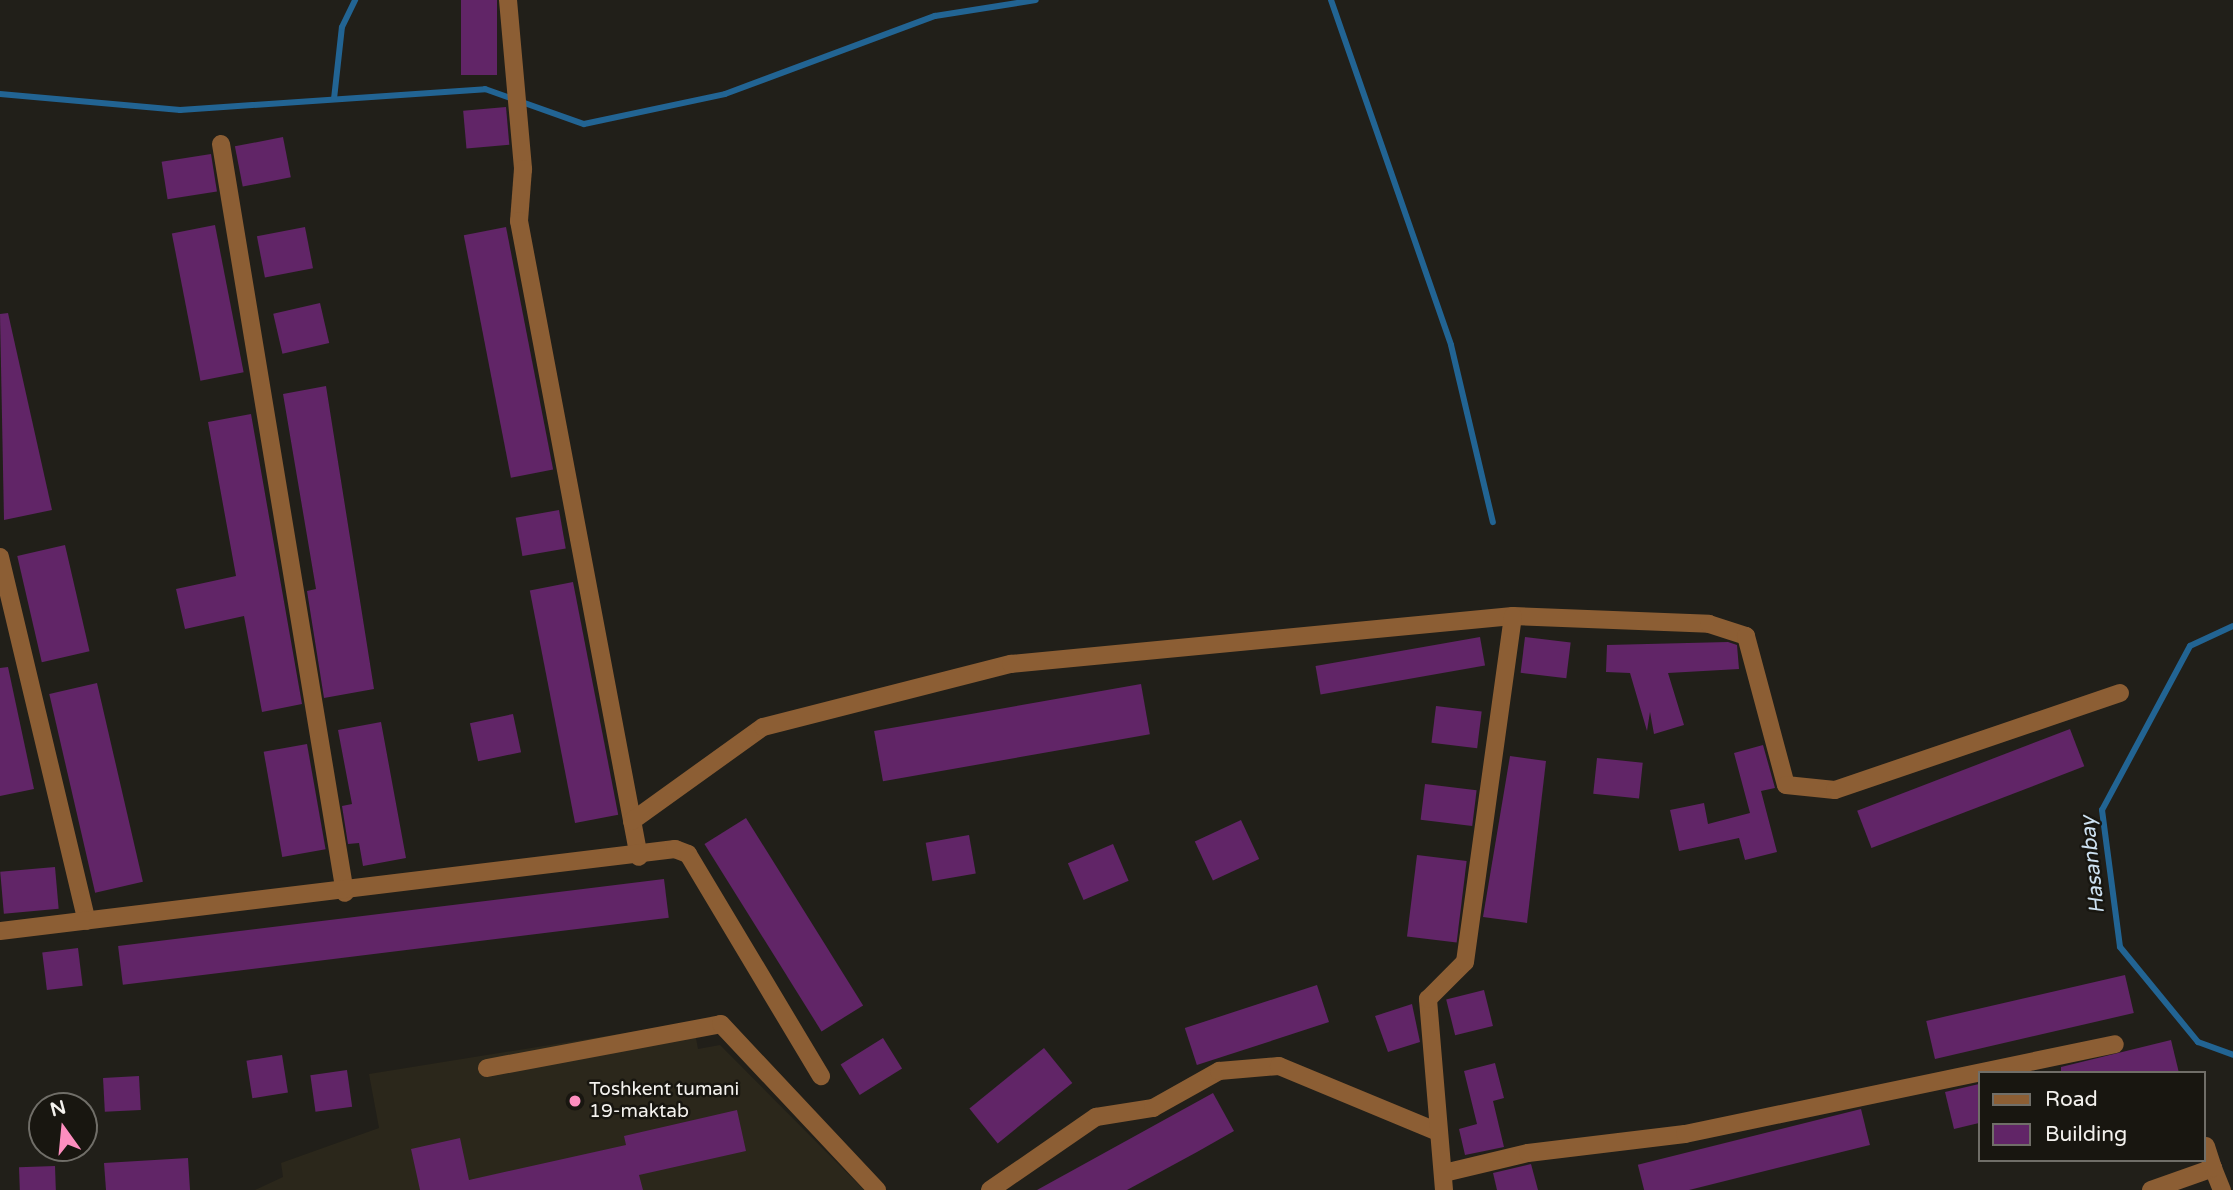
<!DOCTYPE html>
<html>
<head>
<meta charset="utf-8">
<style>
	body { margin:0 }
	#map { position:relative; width:2233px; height:1190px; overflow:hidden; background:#211f19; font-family:"Varela Round",sans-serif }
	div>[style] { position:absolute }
	.built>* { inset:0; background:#2b271b }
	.stream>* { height:6px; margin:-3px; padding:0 3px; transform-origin:3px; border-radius:3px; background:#226493 }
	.building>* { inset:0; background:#612567; transform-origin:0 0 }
	.street>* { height:18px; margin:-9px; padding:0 9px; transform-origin:9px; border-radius:9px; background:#8c5e34 }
	.dots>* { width:19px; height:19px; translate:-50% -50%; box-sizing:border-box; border:4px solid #181610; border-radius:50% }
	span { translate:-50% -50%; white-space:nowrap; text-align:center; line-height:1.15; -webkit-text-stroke:5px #181610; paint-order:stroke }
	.poi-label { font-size:19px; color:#f3f1ed }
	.left { translate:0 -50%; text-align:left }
	.water-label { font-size:21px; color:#cde1f1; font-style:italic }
	.legend { position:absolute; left:1978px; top:1071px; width:228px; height:91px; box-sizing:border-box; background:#181610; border:2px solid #706e68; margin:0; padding:9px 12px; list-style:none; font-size:21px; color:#f3f1ed }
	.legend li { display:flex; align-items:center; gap:14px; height:35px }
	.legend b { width:35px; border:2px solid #706e68 }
	.north { position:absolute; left:28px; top:1092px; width:70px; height:70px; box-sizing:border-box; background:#181610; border:2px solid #706e68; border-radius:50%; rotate:345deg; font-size:19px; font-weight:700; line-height:28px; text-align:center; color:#f3f1ed }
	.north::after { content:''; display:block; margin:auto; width:24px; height:32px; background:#fd8ebf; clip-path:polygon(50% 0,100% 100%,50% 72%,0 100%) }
</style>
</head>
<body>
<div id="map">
	<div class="built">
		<i style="clip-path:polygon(693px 1022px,698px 1049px,720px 1045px,864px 1190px,255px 1190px,283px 1177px,281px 1163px,379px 1128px,369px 1074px)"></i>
	</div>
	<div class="stream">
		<i style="left:1331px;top:0;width:365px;rotate:70.8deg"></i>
		<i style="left:1451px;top:345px;width:182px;rotate:76.7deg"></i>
		<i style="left:0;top:94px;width:181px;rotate:5.1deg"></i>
		<i style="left:180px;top:110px;width:306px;rotate:-3.9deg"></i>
		<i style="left:485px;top:89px;width:105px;rotate:19.5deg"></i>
		<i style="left:584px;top:124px;width:144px;rotate:-12deg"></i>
		<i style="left:725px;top:94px;width:224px;rotate:-20.4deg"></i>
		<i style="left:935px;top:16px;width:102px;rotate:-9deg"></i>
		<i style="left:334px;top:99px;width:72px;rotate:-83.7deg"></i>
		<i style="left:342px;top:27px;width:30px;rotate:-64deg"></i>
		<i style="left:2233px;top:626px;width:47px;rotate:155.1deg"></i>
		<i style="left:2190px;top:646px;width:186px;rotate:118.2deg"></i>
		<i style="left:2102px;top:810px;width:138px;rotate:82.5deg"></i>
		<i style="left:2120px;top:947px;width:123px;rotate:50.6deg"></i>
		<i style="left:2198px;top:1042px;width:37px;rotate:20deg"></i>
	</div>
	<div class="building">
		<i style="left:461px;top:0;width:36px;height:75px"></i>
		<i style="left:506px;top:107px;width:38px;height:43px;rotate:85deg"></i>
		<i style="left:283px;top:137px;width:41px;height:49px;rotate:79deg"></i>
		<i style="left:211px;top:154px;width:38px;height:50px;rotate:81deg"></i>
		<i style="left:215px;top:225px;width:150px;height:44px;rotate:79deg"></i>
		<i style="left:305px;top:227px;width:42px;height:49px;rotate:79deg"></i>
		<i style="left:506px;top:227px;width:247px;height:43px;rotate:79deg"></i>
		<i style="left:320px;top:303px;width:41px;height:48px;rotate:77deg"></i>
		<i style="clip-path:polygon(8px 313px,52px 510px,4px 520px,0 314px)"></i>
		<i style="clip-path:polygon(326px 386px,374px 689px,324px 698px,307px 591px,316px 589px,283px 394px)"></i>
		<i style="clip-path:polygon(251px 414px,302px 704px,262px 712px,244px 616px,185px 629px,176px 589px,236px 576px,208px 422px)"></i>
		<i style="left:559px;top:510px;width:39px;height:44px;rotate:80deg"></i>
		<i style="left:65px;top:545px;width:109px;height:49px;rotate:77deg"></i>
		<i style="left:573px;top:582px;width:237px;height:44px;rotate:79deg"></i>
		<i style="left:1480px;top:637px;width:29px;height:167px;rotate:80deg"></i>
		<i style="left:1525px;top:637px;width:46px;height:36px;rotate:7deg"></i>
		<i style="clip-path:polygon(1728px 642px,1737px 645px,1739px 669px,1668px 673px,1684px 725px,1654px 734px,1650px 712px,1647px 731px,1630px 673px,1606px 672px,1607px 645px)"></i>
		<i style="clip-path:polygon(8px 667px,34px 789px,0 796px,0 668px)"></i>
		<i style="left:97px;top:683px;width:204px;height:49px;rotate:77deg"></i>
		<i style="left:1141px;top:684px;width:51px;height:271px;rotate:80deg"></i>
		<i style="left:1436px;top:706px;width:46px;height:37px;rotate:7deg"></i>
		<i style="left:513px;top:714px;width:39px;height:44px;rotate:78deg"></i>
		<i style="clip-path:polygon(381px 722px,406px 858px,363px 866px,359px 843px,348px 844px,342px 806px,352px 804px,338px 730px)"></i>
		<i style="left:2070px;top:729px;width:40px;height:228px;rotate:69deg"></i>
		<i style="left:307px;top:744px;width:107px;height:44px;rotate:80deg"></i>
		<i style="clip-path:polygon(1763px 745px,1775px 788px,1761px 791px,1777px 852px,1745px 860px,1739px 838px,1679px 851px,1670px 810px,1704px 803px,1708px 824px,1750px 813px,1734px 753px)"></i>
		<i style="clip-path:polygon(1510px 756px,1546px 761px,1527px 923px,1483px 917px)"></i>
		<i style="left:1597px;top:758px;width:46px;height:36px;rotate:6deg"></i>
		<i style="left:1425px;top:784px;width:52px;height:36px;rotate:7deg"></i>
		<i style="left:746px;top:818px;width:221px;height:49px;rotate:58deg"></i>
		<i style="left:1241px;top:820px;width:43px;height:51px;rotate:65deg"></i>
		<i style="left:969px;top:835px;width:39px;height:44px;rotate:80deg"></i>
		<i style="left:1113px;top:844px;width:40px;height:49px;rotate:67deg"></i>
		<i style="left:1417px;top:855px;width:50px;height:82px;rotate:7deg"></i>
		<i style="left:55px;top:867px;width:42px;height:55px;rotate:85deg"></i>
		<i style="left:664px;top:879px;width:39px;height:550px;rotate:83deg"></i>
		<i style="left:78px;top:948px;width:38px;height:36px;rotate:83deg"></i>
		<i style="left:2125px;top:975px;width:39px;height:204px;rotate:77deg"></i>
		<i style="left:1317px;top:985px;width:39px;height:139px;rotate:72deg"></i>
		<i style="left:1484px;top:990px;width:37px;height:39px;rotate:76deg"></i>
		<i style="clip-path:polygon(1412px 1004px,1420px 1042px,1388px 1052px,1375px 1016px)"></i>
		<i style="left:883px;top:1038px;width:36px;height:50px;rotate:58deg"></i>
		<i style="clip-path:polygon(2171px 1040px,2179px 1073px,2061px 1073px,2061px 1067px)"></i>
		<i style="left:1044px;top:1048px;width:45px;height:96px;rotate:51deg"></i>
		<i style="left:282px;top:1055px;width:38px;height:36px;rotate:81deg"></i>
		<i style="clip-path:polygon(1495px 1063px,1504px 1098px,1493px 1101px,1504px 1147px,1465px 1155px,1459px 1129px,1477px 1124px,1464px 1071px)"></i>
		<i style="left:347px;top:1070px;width:37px;height:37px;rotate:82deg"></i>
		<i style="left:139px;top:1076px;width:34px;height:36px;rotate:87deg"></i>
		<i style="clip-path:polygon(1979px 1084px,1979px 1123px,1954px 1129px,1945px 1092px)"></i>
		<i style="clip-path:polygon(1213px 1093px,1234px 1131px,1197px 1152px,1127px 1190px,1037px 1190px)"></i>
		<i style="left:1861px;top:1109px;width:37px;height:230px;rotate:76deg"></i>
		<i style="clip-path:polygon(737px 1110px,746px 1151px,639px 1175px,643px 1190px,420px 1190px,411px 1149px,460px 1138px,469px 1180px,626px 1145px,624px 1136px)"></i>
		<i style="clip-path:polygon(188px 1158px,190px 1190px,106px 1190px,104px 1163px)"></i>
		<i style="clip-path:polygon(1531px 1164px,1538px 1190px,1497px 1190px,1493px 1173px)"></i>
		<i style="left:55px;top:1166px;width:24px;height:36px;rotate:88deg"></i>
	</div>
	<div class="street">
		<i style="left:508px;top:0;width:170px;rotate:84.9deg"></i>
		<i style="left:523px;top:169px;width:52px;rotate:94.4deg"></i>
		<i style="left:519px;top:221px;width:647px;rotate:79.32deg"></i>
		<i style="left:221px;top:144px;width:759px;rotate:80.6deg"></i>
		<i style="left:0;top:557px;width:374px;rotate:76.6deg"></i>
		<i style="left:632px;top:821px;width:161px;rotate:-35.7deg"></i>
		<i style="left:763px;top:727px;width:256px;rotate:-14.3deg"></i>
		<i style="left:1011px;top:664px;width:504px;rotate:-5.46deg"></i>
		<i style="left:1513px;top:616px;width:196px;rotate:2.3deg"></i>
		<i style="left:1709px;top:624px;width:39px;rotate:18deg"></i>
		<i style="left:1746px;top:636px;width:154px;rotate:75deg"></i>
		<i style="left:1786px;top:785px;width:49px;rotate:5.8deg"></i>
		<i style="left:1835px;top:790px;width:301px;rotate:-18.8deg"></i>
		<i style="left:0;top:931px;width:680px;rotate:-6.93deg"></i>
		<i style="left:675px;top:849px;width:14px;rotate:21deg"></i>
		<i style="left:688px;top:854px;width:259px;rotate:59.1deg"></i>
		<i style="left:487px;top:1068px;width:238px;rotate:-10.6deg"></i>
		<i style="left:721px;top:1024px;width:228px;rotate:46.8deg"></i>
		<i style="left:2213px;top:1168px;width:24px;rotate:68deg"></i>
		<i style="left:1444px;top:1173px;width:86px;rotate:-13.4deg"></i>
		<i style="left:1528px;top:1153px;width:158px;rotate:-6.9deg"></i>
		<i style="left:1685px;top:1134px;width:439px;rotate:-11.8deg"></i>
		<i style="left:990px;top:1190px;width:129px;rotate:-34.6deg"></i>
		<i style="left:1096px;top:1117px;width:58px;rotate:-9deg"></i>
		<i style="left:1153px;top:1108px;width:76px;rotate:-29.3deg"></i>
		<i style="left:1219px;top:1071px;width:60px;rotate:-4.8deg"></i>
		<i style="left:1279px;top:1066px;width:172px;rotate:22.5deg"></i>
		<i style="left:1444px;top:1190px;width:192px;rotate:-94.8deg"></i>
		<i style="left:1428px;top:999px;width:52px;rotate:-45deg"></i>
		<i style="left:1465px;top:962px;width:349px;rotate:-82.1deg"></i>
		<i style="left:2151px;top:1190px;width:66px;rotate:-19.5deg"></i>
		<i style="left:2213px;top:1168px;width:23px;rotate:-108deg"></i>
	</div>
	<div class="dots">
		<i style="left:575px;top:1101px;background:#fd8ebf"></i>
	</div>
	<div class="poi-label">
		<span class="left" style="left:589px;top:1101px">Toshkent tumani<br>19-maktab</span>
	</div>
	<div class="water-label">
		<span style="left:2093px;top:865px;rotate:-96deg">Hasanbay</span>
	</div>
	<ul class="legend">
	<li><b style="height:9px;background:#8c5e34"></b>Road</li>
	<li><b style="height:19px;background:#612567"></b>Building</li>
	</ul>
	<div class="north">N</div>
</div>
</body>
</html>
